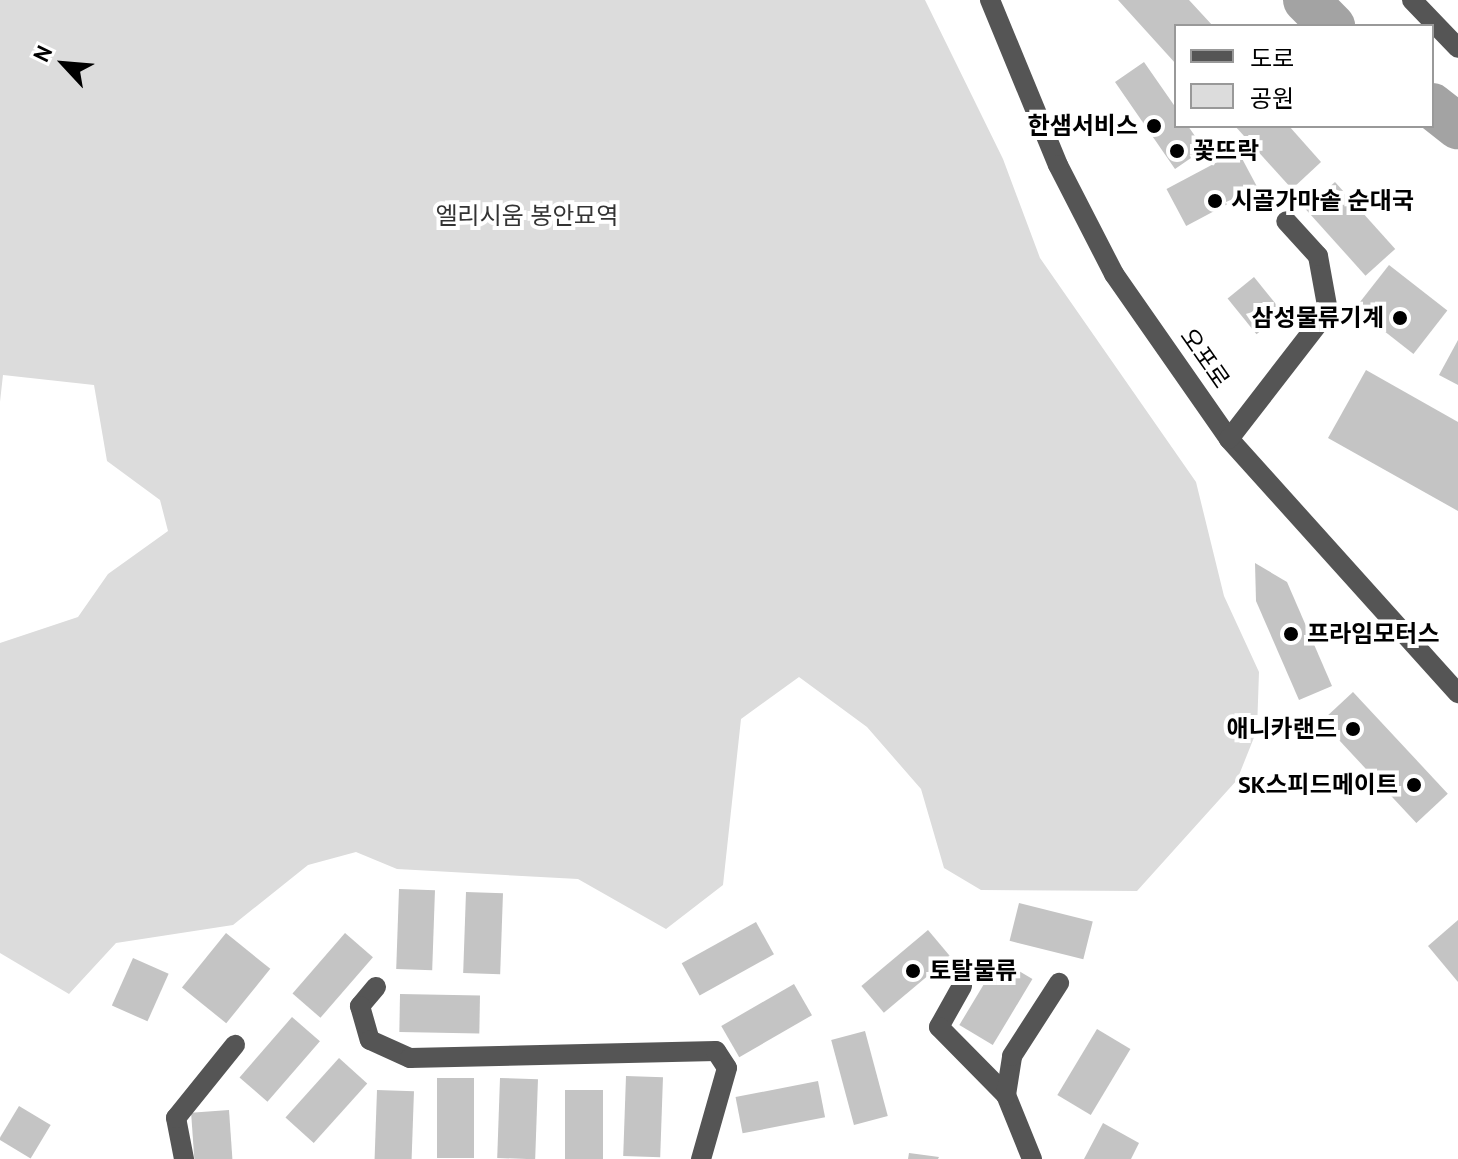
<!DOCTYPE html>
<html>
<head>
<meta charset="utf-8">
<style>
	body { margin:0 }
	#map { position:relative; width:1458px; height:1159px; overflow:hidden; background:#fff; font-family:"PT Sans","Noto Sans KR",sans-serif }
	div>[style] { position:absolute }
	.green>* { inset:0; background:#dcdcdc }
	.river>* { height:46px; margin:-23px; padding:0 23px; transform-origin:23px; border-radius:23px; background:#a3a3a3 }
	.building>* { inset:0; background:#c4c4c4; transform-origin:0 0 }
	.minor>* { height:20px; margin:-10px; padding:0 10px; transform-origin:10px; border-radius:10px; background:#555 }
	.dots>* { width:22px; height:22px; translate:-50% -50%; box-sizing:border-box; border:4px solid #fff; border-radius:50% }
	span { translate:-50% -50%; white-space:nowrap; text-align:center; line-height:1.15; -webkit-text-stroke:8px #fff; paint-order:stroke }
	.poi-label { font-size:24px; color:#000; font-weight:700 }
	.right { translate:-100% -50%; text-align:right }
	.left { translate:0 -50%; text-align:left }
	.park-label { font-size:24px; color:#333 }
	.street-label { font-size:24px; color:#000 }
	.legend { position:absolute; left:1174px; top:24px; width:260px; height:104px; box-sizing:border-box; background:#fff; border:2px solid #999; margin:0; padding:10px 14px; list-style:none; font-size:24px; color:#000 }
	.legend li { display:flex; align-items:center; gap:16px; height:40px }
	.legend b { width:40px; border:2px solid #999 }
	.north { position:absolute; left:24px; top:24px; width:80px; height:80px; -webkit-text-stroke:6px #fff; paint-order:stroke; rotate:296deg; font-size:22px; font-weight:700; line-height:32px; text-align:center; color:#000 }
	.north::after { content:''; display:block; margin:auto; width:28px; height:36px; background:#000; clip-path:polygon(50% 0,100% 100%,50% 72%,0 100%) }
</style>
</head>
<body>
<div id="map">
	<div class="green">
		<i style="clip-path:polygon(0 0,925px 0,1003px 159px,1040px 258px,1196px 482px,1224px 596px,1259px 672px,1257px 730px,1237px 780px,1137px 891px,981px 890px,944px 868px,921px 789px,867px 727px,799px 677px,741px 719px,723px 885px,666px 929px,578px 879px,397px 869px,356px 852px,308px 865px,233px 925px,116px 943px,69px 994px,0 953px,0 643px,78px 617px,108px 574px,168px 531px,160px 500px,107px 461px,94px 385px,3px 375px,0 402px)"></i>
	</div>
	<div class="river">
		<i style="left:1306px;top:0;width:37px;rotate:45deg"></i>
		<i style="left:1432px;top:106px;width:33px;rotate:38deg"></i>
	</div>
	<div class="building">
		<i style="clip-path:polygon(1118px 0,1189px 0,1213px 26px,1176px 26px,1176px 64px)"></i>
		<i style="clip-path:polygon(1144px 62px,1176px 108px,1176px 126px,1188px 126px,1204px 149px,1175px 169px,1115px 82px)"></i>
		<i style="clip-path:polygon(1235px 126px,1289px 126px,1321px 162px,1292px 189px)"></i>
		<i style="left:1238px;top:151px;width:42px;height:81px;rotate:62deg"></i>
		<i style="left:1335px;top:182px;width:90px;height:40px;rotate:48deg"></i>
		<i style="left:1389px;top:265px;width:74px;height:55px;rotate:38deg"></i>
		<i style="left:1254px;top:277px;width:46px;height:34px;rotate:51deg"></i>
		<i style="clip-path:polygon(1458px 340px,1458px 385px,1439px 375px)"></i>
		<i style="clip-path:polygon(1366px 370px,1458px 422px,1458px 511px,1328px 438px)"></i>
		<i style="clip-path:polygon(1255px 563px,1287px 582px,1332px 686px,1299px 700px,1256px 601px)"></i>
		<i style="left:1353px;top:692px;width:139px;height:43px;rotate:47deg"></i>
		<i style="left:399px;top:889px;width:36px;height:80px;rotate:2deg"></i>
		<i style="left:466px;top:892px;width:37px;height:81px;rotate:2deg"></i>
		<i style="left:1019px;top:903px;width:76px;height:39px;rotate:14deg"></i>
		<i style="clip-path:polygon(1458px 920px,1458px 982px,1428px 946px)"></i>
		<i style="left:756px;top:922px;width:37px;height:85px;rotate:61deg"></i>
		<i style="left:928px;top:930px;width:35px;height:87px;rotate:50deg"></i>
		<i style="left:226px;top:933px;width:57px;height:70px;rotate:39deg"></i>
		<i style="left:345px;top:933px;width:37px;height:80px;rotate:41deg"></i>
		<i style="left:133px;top:958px;width:39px;height:52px;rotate:24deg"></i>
		<i style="left:999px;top:959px;width:39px;height:77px;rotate:31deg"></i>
		<i style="left:794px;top:984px;width:36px;height:84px;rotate:60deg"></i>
		<i style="left:400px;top:994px;width:80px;height:38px;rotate:1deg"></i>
		<i style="left:292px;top:1017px;width:37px;height:80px;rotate:41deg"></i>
		<i style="left:1097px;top:1029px;width:39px;height:77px;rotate:31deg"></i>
		<i style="left:865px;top:1031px;width:88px;height:35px;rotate:75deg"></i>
		<i style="left:339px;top:1058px;width:38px;height:80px;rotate:42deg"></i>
		<i style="left:626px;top:1076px;width:37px;height:80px;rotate:2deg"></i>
		<i style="left:437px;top:1078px;width:37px;height:80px"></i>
		<i style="left:500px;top:1078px;width:38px;height:80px;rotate:2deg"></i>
		<i style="left:818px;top:1081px;width:37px;height:84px;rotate:79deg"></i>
		<i style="left:377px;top:1090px;width:37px;height:69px;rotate:2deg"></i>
		<i style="left:565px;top:1090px;width:38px;height:69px"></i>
		<i style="left:19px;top:1106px;width:37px;height:39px;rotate:31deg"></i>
		<i style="left:229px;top:1110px;width:49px;height:38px;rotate:86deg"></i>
		<i style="clip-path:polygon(1103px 1123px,1139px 1143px,1131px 1159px,1084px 1159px)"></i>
		<i style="clip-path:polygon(909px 1153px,939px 1157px,938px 1159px,908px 1159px)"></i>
	</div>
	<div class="minor">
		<i style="left:990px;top:0;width:178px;rotate:67.6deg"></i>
		<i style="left:1058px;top:165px;width:123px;rotate:62.8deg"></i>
		<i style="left:1114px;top:274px;width:201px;rotate:55.1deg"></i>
		<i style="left:1229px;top:439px;width:342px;rotate:48deg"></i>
		<i style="left:1412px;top:0;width:66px;rotate:46.2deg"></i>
		<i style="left:1229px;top:439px;width:162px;rotate:-52.3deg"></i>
		<i style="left:1328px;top:311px;width:56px;rotate:-100.3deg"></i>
		<i style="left:1318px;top:256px;width:47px;rotate:-132.4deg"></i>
		<i style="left:962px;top:986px;width:47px;rotate:119.3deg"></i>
		<i style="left:939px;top:1027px;width:95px;rotate:45.4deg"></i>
		<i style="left:376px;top:987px;width:25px;rotate:130deg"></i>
		<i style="left:360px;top:1006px;width:35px;rotate:74deg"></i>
		<i style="left:370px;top:1040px;width:44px;rotate:24.2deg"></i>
		<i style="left:410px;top:1058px;width:306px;rotate:-1.3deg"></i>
		<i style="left:716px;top:1051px;width:20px;rotate:57deg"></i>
		<i style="left:727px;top:1068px;width:95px;rotate:105.9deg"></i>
		<i style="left:184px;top:1159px;width:42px;rotate:-101deg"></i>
		<i style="left:176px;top:1118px;width:94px;rotate:-51.1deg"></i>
		<i style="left:1032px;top:1159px;width:69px;rotate:-112.1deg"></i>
		<i style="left:1006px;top:1095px;width:39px;rotate:-81deg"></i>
		<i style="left:1012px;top:1056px;width:87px;rotate:-57.2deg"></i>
	</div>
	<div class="dots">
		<i style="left:1154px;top:126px;background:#000"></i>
		<i style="left:1177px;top:151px;background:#000"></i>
		<i style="left:1215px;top:201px;background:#000"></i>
		<i style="left:1400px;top:318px;background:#000"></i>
		<i style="left:1291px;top:634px;background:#000"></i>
		<i style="left:1353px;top:729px;background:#000"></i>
		<i style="left:1414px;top:785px;background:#000"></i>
		<i style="left:913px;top:971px;background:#000"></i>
	</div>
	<div class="poi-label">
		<span class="right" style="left:1138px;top:126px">한샘서비스</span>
		<span class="left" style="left:1193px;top:151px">꽃뜨락</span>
		<span class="left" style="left:1231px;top:201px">시골가마솥 순대국</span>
		<span class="right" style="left:1384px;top:318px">삼성물류기계</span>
		<span class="left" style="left:1307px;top:634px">프라임모터스</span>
		<span class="right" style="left:1337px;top:729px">애니카랜드</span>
		<span class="right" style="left:1398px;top:785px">SK스피드메이트</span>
		<span class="left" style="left:929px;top:971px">토탈물류</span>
	</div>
	<div class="park-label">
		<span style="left:527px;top:216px">엘리시움 봉안묘역</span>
	</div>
	<div class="street-label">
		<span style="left:1205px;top:358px;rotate:55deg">오포로</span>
	</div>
	<ul class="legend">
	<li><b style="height:10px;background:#555"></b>도로</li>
	<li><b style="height:22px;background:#dcdcdc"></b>공원</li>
	</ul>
	<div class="north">N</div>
</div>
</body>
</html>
